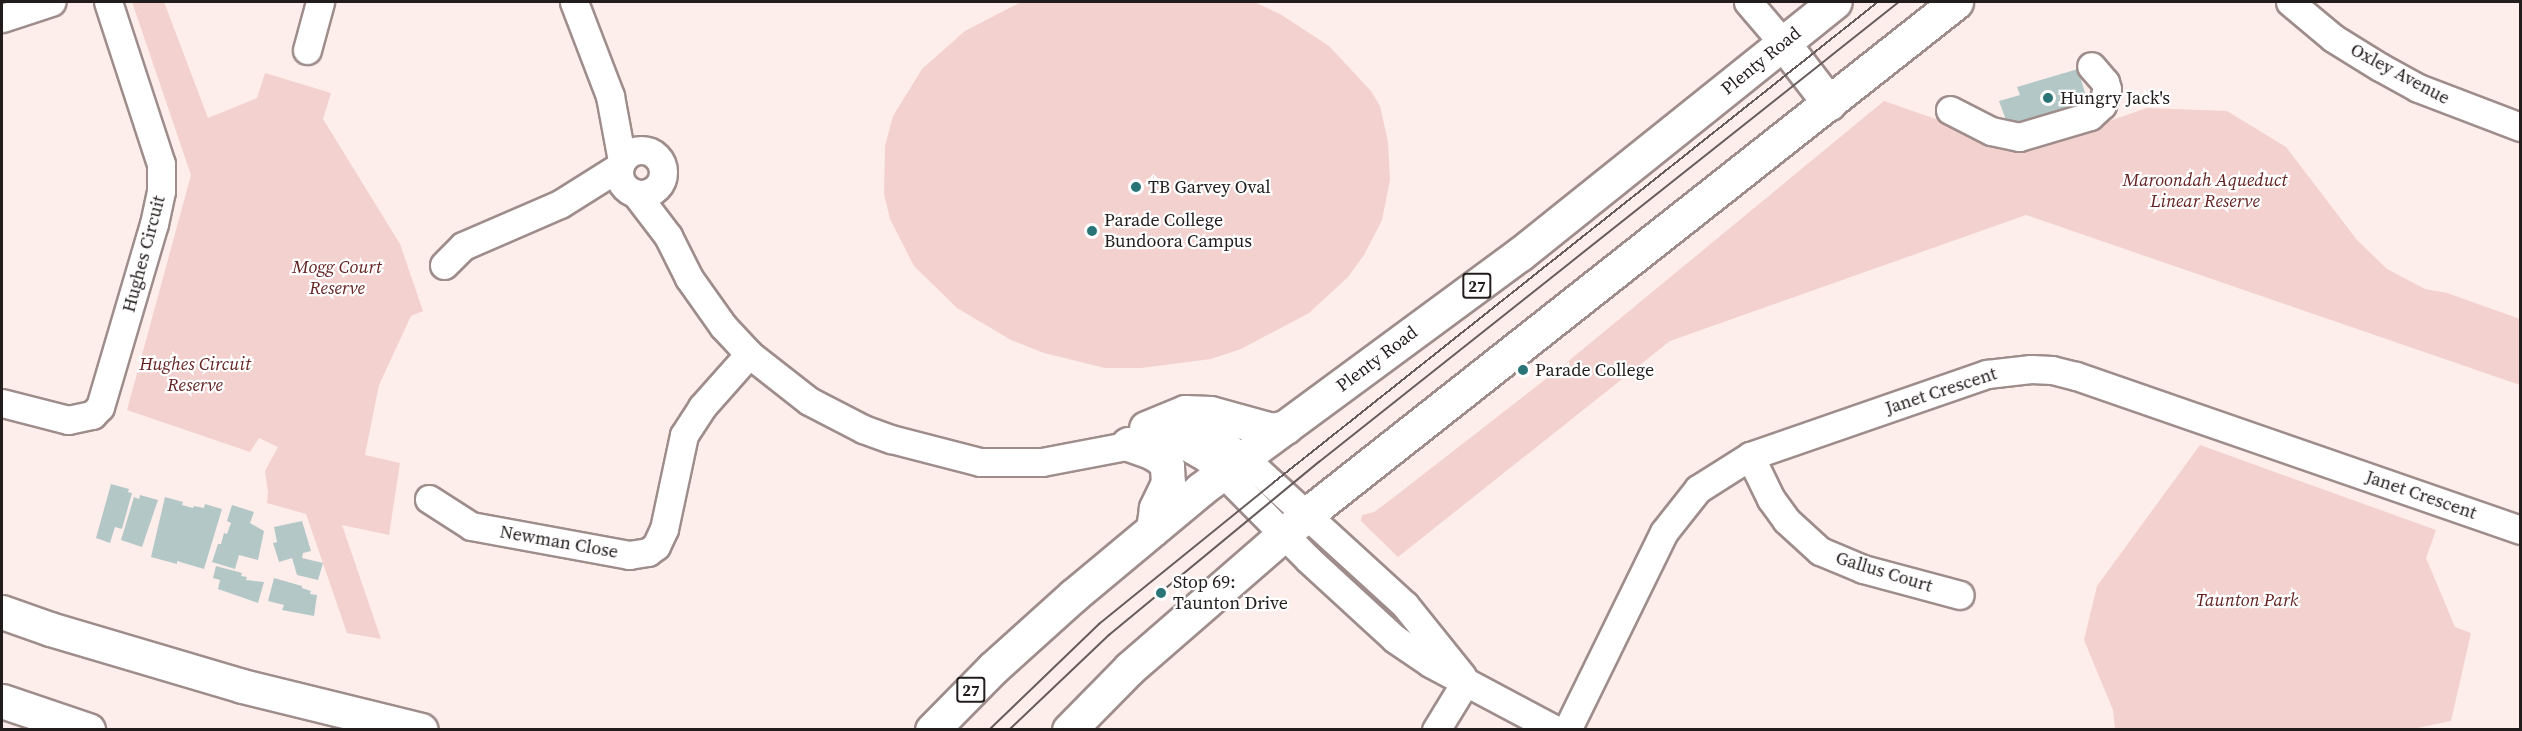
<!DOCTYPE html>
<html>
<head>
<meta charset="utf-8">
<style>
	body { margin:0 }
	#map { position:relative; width:2522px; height:731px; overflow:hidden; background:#fdeeec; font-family:"Source Serif 4",serif }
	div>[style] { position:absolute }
	.green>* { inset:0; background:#f3d1ce }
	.building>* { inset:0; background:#b4c7c7 }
	.roads { filter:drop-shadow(2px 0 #9e8d8b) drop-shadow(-2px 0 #9e8d8b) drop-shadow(0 2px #9e8d8b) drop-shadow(0 -2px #9e8d8b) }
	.minor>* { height:27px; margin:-13.5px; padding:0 13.5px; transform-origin:13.5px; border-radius:13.5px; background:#fff }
	.minor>.ring { margin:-13.5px; padding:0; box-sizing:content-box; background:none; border:27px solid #fff; border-radius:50% }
	.highway>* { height:33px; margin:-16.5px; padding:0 16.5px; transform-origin:16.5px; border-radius:16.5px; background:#fff }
	.tram>* { height:1.5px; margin:-0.75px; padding:0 0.75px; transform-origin:0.75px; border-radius:0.75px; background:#655c5b }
	.dots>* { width:16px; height:16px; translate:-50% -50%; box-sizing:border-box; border:3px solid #fff; border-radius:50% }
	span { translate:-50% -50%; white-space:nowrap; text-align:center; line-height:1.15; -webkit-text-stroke:4.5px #fff; paint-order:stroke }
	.shield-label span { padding:2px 4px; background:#fff; border:2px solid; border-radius:4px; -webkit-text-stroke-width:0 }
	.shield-label { font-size:16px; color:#231c1c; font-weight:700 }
	.street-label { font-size:18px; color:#231c1c }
	.poi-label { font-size:18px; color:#231c1c }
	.left { translate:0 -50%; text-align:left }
	.park-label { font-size:18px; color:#642322; font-style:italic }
	.frame { position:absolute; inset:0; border:3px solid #231c1c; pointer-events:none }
</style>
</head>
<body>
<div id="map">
	<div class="green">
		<i style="clip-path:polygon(132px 2px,164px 2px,208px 118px,257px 98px,265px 73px,331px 93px,323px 119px,400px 244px,423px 311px,411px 316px,379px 385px,365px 455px,400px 463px,389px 535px,342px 525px,381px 639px,347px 633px,306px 514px,267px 503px,268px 492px,265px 471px,278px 447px,259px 438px,250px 452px,127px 410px,191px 175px)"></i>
		<i style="clip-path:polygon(1021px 2px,1254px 2px,1280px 14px,1329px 46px,1371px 91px,1380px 106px,1388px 142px,1390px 180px,1382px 220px,1364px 255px,1348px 277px,1309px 313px,1241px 349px,1211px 359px,1141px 368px,1105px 368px,1044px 353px,1011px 340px,957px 308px,914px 266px,890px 219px,884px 194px,885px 146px,893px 116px,922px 69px,965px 31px)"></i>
		<i style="clip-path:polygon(1884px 101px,2025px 150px,2147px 108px,2227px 111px,2286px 147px,2357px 240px,2387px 269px,2425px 289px,2447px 293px,2520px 319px,2520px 385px,2026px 215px,1670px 341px,1398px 557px,1361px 521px,1362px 515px,1374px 512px,1389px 501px,1560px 368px)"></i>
		<i style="clip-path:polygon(2200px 445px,2436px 530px,2426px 558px,2455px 627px,2471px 633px,2451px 721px,2408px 730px,2115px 729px,2113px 710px,2084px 640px,2097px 586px)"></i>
	</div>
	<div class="building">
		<i style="clip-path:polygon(2078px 69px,2090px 110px,2011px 134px,1999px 101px,2020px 95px,2017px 87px)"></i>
		<i style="clip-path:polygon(111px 484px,129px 489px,128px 492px,132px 493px,122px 529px,115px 527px,110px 543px,96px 538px)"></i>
		<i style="clip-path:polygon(140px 495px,158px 500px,142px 547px,121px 540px,134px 497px,139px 499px)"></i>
		<i style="clip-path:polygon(165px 497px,183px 502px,182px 505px,193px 508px,194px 506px,204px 508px,205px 504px,222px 509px,204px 569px,177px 561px,177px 564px,151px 557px)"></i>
		<i style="clip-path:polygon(232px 505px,254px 512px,250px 523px,264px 531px,258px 560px,239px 555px,235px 569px,212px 562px,218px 544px,221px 544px,224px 533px,227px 534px,231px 523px,227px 521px)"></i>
		<i style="clip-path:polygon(302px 521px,311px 551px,303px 553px,302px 558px,323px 563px,318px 580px,297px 575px,292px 558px,279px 562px,273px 543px,277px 542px,274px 527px)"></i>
		<i style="clip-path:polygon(216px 566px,242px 573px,241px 576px,247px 577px,246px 580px,264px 582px,258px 603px,218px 589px,220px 580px,213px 578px)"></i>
		<i style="clip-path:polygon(274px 578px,302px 586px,302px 588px,311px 591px,310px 594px,317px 595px,314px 616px,282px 610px,284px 605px,268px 601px)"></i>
	</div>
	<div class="roads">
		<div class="minor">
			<i style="left:574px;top:2px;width:101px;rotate:69deg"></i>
			<i style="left:610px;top:96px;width:66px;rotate:79.5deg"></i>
			<i style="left:1748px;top:2px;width:54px;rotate:49.5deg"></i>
			<i style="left:2290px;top:2px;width:56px;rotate:39.9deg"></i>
			<i style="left:2333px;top:38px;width:55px;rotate:31.7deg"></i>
			<i style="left:2380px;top:67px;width:43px;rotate:28.9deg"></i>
			<i style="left:2418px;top:88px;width:109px;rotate:20.9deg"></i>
			<i style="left:2px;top:18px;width:52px;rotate:-18.1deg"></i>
			<i style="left:307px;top:50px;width:50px;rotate:-74.8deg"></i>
			<i style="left:1950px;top:110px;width:46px;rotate:27.1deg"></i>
			<i style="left:1991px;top:131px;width:29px;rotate:12deg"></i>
			<i style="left:2019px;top:137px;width:74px;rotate:-16.5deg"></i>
			<i style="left:2090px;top:116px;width:16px;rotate:-43deg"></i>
			<i style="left:2102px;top:105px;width:17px;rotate:-73deg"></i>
			<i style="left:2107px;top:89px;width:7px;rotate:-106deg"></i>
			<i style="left:2105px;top:82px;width:21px;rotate:-131deg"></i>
			<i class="ring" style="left:619px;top:150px;width:17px;height:17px"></i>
			<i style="left:636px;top:194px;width:53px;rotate:52.7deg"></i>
			<i style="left:668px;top:236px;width:47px;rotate:63.4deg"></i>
			<i style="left:689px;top:278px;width:59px;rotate:54.7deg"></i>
			<i style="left:723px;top:326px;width:38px;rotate:47deg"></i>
			<i style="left:749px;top:354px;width:76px;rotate:38.1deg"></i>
			<i style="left:809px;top:401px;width:61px;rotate:27.4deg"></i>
			<i style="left:863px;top:429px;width:30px;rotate:20deg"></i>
			<i style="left:891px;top:439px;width:92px;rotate:14.5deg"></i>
			<i style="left:980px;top:462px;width:62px"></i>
			<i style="left:1042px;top:462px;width:107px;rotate:-10.8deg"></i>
			<i style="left:1147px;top:442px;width:22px"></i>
			<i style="left:1169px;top:442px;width:15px;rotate:11deg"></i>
			<i style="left:1184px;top:445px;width:24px;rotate:30deg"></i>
			<i style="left:1205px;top:457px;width:24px;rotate:42deg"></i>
			<i style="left:1223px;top:473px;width:121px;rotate:45.3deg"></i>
			<i style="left:1308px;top:559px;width:118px;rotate:42.6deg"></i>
			<i style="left:1395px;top:639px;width:42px;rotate:34.4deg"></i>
			<i style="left:1430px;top:663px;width:143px;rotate:28deg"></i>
			<i style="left:444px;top:265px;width:27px;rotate:-45deg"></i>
			<i style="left:463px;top:246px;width:106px;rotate:-23.4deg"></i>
			<i style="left:560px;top:204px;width:70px;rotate:-32.1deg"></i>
			<i style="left:2px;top:403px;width:68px;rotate:14.4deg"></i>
			<i style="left:68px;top:420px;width:25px;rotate:-12deg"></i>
			<i style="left:92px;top:415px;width:11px;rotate:-45deg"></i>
			<i style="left:100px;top:407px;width:191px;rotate:-73.6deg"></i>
			<i style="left:154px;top:224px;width:34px;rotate:-78deg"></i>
			<i style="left:161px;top:191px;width:27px;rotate:-90deg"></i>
			<i style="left:161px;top:164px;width:170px;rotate:-108.1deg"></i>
			<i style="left:1161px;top:428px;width:39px;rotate:3deg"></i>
			<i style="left:1200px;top:430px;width:17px;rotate:25deg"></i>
			<i style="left:1215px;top:437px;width:51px;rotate:37.8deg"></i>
			<i style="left:1255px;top:468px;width:203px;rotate:42.4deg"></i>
			<i style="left:1405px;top:605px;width:91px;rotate:51.2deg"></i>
			<i style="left:1750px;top:456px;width:48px;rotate:64deg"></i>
			<i style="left:1771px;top:499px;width:26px;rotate:54deg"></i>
			<i style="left:1786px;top:520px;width:46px;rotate:42.4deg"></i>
			<i style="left:1820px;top:551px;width:47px;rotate:22.7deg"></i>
			<i style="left:1863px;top:569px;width:100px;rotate:15deg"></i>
			<i style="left:429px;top:499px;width:50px;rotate:32.7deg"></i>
			<i style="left:471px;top:526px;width:161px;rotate:10.4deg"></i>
			<i style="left:629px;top:555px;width:19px;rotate:-9deg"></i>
			<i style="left:648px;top:552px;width:10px;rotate:-37deg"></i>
			<i style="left:656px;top:546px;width:19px;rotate:-65deg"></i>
			<i style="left:664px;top:529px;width:96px;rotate:-78deg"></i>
			<i style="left:684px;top:435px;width:33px;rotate:-57deg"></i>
			<i style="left:702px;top:407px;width:71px;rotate:-48.4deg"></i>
			<i style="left:1436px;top:730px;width:57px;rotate:-58.5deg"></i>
			<i style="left:1567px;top:730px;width:220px;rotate:-63.9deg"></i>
			<i style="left:1664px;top:532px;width:55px;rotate:-51.7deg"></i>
			<i style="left:1698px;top:489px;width:62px;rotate:-32.4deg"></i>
			<i style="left:1750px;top:456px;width:251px;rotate:-19.1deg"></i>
			<i style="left:1987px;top:374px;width:44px;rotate:-6.5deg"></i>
			<i style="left:2031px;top:369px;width:21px;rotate:3deg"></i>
			<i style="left:2052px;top:370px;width:25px;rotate:14deg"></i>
			<i style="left:2076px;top:376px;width:470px;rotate:19.1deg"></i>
		</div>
		<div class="highway">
			<i style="left:1783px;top:43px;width:76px;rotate:52.5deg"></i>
			<i style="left:1146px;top:428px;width:42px;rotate:-22.3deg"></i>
			<i style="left:1185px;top:412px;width:25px;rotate:2deg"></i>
			<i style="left:1210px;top:413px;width:64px;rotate:15.3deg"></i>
			<i style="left:1272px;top:430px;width:14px;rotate:-12deg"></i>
			<i style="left:1128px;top:444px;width:24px;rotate:19deg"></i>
			<i style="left:1151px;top:452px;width:12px;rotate:31deg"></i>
			<i style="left:1161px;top:458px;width:10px;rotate:53deg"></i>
			<i style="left:1167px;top:466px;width:17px;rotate:87deg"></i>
			<i style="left:1168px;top:483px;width:28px;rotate:116deg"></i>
			<i style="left:1156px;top:508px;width:21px;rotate:98deg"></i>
			<i style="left:2px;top:612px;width:51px;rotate:19.5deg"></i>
			<i style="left:50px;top:629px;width:200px;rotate:16.5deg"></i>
			<i style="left:242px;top:686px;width:184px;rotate:13.8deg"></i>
			<i style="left:2px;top:701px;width:91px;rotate:18.6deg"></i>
			<i style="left:932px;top:730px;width:87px;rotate:-45.5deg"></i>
			<i style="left:993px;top:668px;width:109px;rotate:-42deg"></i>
			<i style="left:1074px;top:595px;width:165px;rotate:-39.8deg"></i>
			<i style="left:1201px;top:489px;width:396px;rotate:-36.4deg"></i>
			<i style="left:1520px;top:254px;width:403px;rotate:-38.7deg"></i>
			<i style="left:1069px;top:730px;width:87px;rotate:-45.5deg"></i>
			<i style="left:1130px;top:668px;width:233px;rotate:-41deg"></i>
			<i style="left:1306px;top:515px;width:828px;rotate:-38.28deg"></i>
		</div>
	</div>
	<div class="tram">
		<i style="left:989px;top:730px;width:153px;rotate:-43.9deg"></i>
		<i style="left:1099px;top:624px;width:224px;rotate:-39deg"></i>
		<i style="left:1273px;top:483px;width:773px;rotate:-38.49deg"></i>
		<i style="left:1009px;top:730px;width:138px;rotate:-43.5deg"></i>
		<i style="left:1109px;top:635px;width:272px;rotate:-39.5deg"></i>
		<i style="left:1319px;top:462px;width:740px;rotate:-38.42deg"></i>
	</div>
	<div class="dots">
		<i style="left:2048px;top:98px;background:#297476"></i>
		<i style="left:1136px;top:187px;background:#297476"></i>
		<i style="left:1092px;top:231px;background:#297476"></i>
		<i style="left:1523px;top:370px;background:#297476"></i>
		<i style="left:1161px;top:593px;background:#297476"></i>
	</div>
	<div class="shield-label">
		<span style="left:1477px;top:286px">27</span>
		<span style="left:971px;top:690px">27</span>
	</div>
	<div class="street-label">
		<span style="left:1761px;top:61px;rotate:-39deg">Plenty Road</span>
		<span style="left:2400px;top:74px;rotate:28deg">Oxley Avenue</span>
		<span style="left:144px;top:254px;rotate:-75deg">Hughes Circuit</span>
		<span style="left:1377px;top:359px;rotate:-37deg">Plenty Road</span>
		<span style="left:1941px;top:391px;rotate:-18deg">Janet Crescent</span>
		<span style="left:2421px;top:495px;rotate:19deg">Janet Crescent</span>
		<span style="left:559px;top:542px;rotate:10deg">Newman Close</span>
		<span style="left:1884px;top:572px;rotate:17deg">Gallus Court</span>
	</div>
	<div class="poi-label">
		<span class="left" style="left:2060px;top:98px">Hungry Jack's</span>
		<span class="left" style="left:1148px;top:187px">TB Garvey Oval</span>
		<span class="left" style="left:1104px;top:231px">Parade College<br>Bundoora Campus</span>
		<span class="left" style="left:1535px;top:370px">Parade College</span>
		<span class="left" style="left:1173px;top:593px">Stop 69:<br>Taunton Drive</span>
	</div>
	<div class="park-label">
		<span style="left:2205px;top:191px">Maroondah Aqueduct<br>Linear Reserve</span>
		<span style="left:337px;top:278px">Mogg Court<br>Reserve</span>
		<span style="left:195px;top:375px">Hughes Circuit<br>Reserve</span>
		<span style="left:2247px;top:600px">Taunton Park</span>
	</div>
	<div class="frame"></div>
</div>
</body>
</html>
